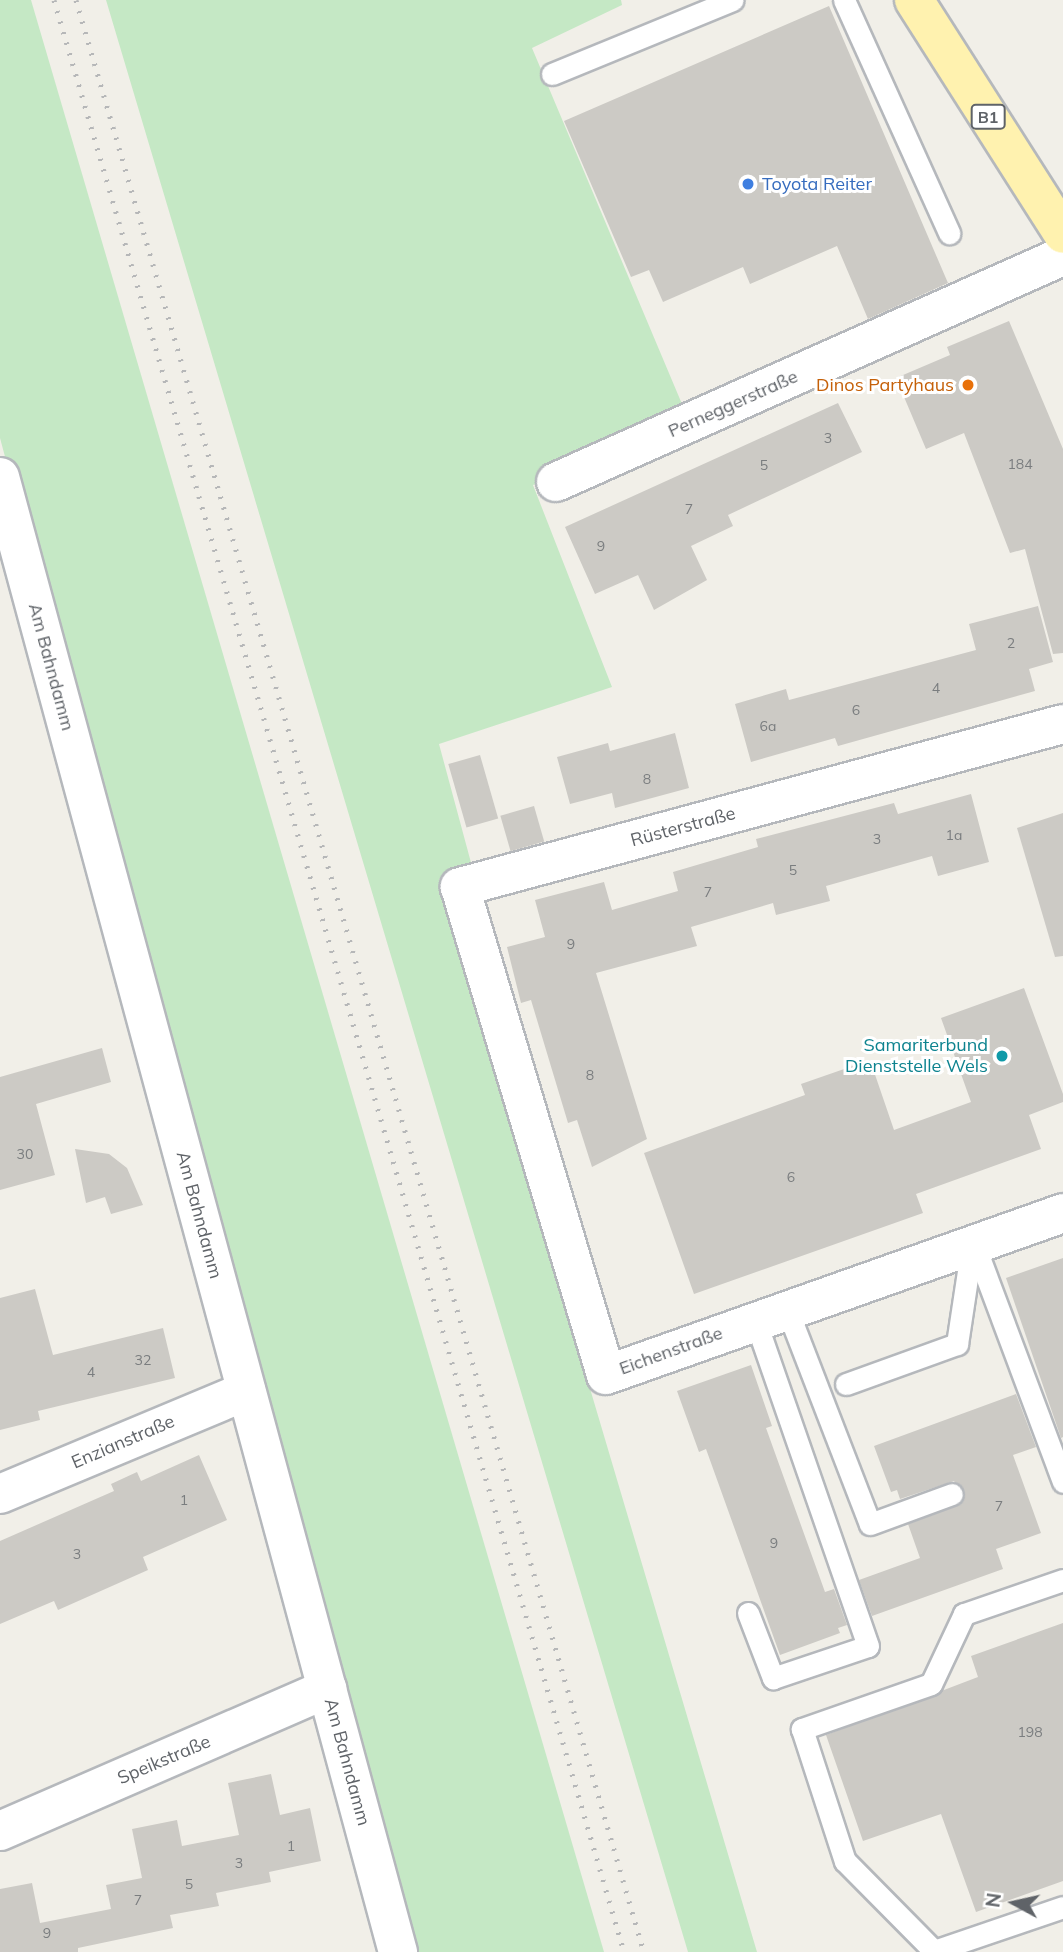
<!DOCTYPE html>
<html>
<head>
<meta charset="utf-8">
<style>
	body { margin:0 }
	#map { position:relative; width:1063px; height:1952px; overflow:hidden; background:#f1efe8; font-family:Mulish,sans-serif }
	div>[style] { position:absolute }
	.green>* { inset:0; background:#c5e8c5 }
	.building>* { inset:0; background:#cccac5; transform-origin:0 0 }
	.roads { filter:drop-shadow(2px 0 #b5b8bc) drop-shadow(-2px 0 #b5b8bc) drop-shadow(0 2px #b5b8bc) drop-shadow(0 -2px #b5b8bc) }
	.service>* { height:21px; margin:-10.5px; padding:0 10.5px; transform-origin:10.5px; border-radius:10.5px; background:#fff }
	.minor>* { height:38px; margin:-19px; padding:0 19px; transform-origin:19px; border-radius:19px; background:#fff }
	.primary>* { height:38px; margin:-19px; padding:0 19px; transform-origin:19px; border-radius:19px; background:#fff2af }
	.rail>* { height:5px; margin-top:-2.5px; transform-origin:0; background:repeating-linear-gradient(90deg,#b6b7b8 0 2px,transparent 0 11px) }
	.dots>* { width:19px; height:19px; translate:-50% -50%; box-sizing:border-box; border:4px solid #fff; border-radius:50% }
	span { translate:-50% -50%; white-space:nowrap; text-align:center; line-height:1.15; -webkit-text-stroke:6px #fff; paint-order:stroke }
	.number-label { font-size:14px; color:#7a7d7f }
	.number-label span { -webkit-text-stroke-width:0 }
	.shield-label span { padding:2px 5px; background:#fff; border:2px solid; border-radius:5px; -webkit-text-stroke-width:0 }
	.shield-label { font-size:16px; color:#5f6368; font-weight:700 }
	.shop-label { font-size:18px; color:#366cbe }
	.left { translate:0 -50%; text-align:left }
	.food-label { font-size:18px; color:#c56008 }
	.right { translate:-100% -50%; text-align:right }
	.street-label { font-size:18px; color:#5f6368 }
	.culture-label { font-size:18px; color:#0d838f }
	.north { position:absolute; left:979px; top:1868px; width:70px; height:70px; -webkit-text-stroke:5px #fff; paint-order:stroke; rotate:278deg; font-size:19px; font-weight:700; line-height:28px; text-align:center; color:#5f6368 }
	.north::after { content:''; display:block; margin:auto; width:24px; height:32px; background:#5f6368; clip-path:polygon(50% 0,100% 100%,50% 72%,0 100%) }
</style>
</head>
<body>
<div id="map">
	<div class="green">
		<i style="clip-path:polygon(0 0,31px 0,604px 1952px,406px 1952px,0 438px)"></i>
		<i style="clip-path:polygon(106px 0,621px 0,622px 5px,532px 48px,690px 423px,533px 485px,612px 687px,439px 744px,473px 870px,439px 879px,757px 1952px,688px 1952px)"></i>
	</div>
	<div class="building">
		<i style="clip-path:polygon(829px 6px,948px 283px,868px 319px,837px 246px,750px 284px,743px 267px,663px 302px,649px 270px,631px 277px,564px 121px)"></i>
		<i style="clip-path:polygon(1009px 321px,1063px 449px,1063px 653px,1053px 654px,1025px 549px,1010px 553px,964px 433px,926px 449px,896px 378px,950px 355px,947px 347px)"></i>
		<i style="clip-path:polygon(838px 403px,862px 452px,728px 515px,733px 526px,691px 546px,707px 580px,654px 610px,638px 575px,595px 594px,565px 527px)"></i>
		<i style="clip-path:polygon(1038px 606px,1053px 662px,1029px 669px,1035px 691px,838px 746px,835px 738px,751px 762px,735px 704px,786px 689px,789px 700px,976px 650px,969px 624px)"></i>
		<i style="clip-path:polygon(675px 733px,689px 788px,615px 808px,612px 793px,570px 804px,557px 757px,608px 743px,610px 751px)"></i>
		<i style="left:480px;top:755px;width:66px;height:33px;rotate:74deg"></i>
		<i style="clip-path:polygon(971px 794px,989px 862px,938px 876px,932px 856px,826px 886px,830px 901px,776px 915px,773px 903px,691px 927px,697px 946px,596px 973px,647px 1139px,592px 1167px,577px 1120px,568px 1123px,531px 1000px,521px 1003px,507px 947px,545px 937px,535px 900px,604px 882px,612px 910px,678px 891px,673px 872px,758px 847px,756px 839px,894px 803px,898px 814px)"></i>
		<i style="left:534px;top:806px;width:37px;height:35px;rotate:74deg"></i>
		<i style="clip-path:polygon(1063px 813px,1063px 956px,1055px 957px,1017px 828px)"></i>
		<i style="clip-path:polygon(1024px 988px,1063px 1094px,1063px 1102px,1029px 1115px,1041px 1149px,916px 1194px,923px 1213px,694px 1294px,644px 1153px,805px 1095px,801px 1084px,870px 1060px,894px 1130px,971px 1102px,941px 1018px)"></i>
		<i style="clip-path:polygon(102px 1048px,111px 1082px,36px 1104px,55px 1175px,0 1190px,0 1077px)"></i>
		<i style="clip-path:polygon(75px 1149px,109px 1154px,127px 1168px,143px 1205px,111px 1214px,105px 1197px,86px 1203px)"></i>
		<i style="clip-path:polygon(1063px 1258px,1063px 1437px,1061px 1438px,1006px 1278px)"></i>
		<i style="clip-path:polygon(35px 1289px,53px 1355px,163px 1328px,175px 1378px,38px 1411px,40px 1420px,0 1430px,0 1298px)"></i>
		<i style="clip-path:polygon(751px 1365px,772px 1426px,766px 1428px,825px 1592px,834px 1589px,847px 1625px,838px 1628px,840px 1633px,780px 1655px,706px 1449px,699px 1452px,677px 1391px)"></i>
		<i style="clip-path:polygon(1016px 1394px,1036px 1447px,1013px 1455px,1041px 1533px,996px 1549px,1003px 1569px,872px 1616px,859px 1580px,920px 1558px,908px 1524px,957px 1506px,965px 1496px,954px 1481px,900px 1499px,897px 1490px,891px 1492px,874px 1446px)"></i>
		<i style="clip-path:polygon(199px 1455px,227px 1520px,143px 1557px,148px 1570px,58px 1610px,54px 1601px,0 1624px,0 1541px,114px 1491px,111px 1484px,137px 1472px,141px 1481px)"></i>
		<i style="clip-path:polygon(1063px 1623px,1063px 1881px,976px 1912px,941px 1814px,863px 1841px,826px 1735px,978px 1677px,971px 1656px)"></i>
		<i style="clip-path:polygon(271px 1774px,280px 1815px,310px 1808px,321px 1861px,269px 1872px,271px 1882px,216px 1893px,219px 1906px,170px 1915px,173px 1928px,78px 1948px,78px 1952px,0 1952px,0 1889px,32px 1883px,40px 1923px,111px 1909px,106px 1885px,142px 1878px,132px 1829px,177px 1820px,182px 1846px,239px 1835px,228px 1783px)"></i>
	</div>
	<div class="roads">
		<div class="service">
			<i style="left:844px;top:0;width:256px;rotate:65.7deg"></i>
			<i style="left:552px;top:74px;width:195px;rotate:-22.3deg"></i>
			<i style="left:973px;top:1241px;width:257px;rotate:69.5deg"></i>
			<i style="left:787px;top:1309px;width:230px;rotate:68.9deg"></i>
			<i style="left:870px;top:1524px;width:87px;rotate:-20.1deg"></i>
			<i style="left:846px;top:1384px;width:118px;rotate:-19.8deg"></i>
			<i style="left:957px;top:1344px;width:100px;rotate:-81.4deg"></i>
			<i style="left:1063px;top:1580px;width:105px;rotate:161deg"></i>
			<i style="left:964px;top:1614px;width:77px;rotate:115.2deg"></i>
			<i style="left:931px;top:1684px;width:137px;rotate:160.8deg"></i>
			<i style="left:802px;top:1729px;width:139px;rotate:72deg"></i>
			<i style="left:845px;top:1861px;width:127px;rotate:45.3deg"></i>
			<i style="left:934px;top:1951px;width:136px;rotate:-18.8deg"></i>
			<i style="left:748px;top:1613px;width:70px;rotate:69deg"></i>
			<i style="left:773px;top:1678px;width:100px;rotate:-18.6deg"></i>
			<i style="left:868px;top:1646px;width:345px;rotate:-109.1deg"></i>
		</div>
		<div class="minor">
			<i style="left:0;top:477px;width:1528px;rotate:74.9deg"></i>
			<i style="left:556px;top:482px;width:555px;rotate:-24.03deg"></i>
			<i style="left:1063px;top:724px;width:625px;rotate:164.87deg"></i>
			<i style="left:460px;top:887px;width:509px;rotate:73.34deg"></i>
			<i style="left:606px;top:1375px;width:485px;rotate:-19.5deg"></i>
			<i style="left:0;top:1494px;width:267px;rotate:-22.7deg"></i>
			<i style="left:0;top:1831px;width:357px;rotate:-23.5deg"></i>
		</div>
		<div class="primary">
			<i style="left:914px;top:0;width:277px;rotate:57.5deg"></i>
		</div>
	</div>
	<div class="rail">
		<i style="left:54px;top:0;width:2034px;rotate:73.72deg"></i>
		<i style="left:76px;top:0;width:2033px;rotate:73.78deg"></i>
	</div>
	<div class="dots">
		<i style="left:748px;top:184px;background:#3f7fe0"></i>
		<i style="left:968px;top:385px;background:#e8710a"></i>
		<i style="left:1002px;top:1056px;background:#0f9aa8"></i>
	</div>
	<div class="number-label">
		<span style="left:828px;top:438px">3</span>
		<span style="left:1020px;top:464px">184</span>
		<span style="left:764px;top:465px">5</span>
		<span style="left:689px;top:509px">7</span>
		<span style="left:601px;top:546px">9</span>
		<span style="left:1011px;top:643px">2</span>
		<span style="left:936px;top:688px">4</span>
		<span style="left:856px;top:710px">6</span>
		<span style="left:768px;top:726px">6a</span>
		<span style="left:647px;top:779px">8</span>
		<span style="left:954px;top:835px">1a</span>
		<span style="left:877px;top:839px">3</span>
		<span style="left:793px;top:870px">5</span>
		<span style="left:708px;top:892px">7</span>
		<span style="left:571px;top:944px">9</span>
		<span style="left:590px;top:1075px">8</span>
		<span style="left:25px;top:1154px">30</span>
		<span style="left:791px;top:1177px">6</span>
		<span style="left:143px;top:1360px">32</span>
		<span style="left:91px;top:1372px">4</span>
		<span style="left:184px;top:1500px">1</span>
		<span style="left:999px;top:1506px">7</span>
		<span style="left:774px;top:1543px">9</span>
		<span style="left:77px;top:1554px">3</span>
		<span style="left:1030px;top:1732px">198</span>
		<span style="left:291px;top:1846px">1</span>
		<span style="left:239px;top:1863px">3</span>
		<span style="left:189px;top:1884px">5</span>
		<span style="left:138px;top:1900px">7</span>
		<span style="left:47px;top:1933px">9</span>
	</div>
	<div class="shield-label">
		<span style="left:988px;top:117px">B1</span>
	</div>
	<div class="shop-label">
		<span class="left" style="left:762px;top:184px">Toyota Reiter</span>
	</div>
	<div class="food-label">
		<span class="right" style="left:954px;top:385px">Dinos Partyhaus</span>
	</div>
	<div class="street-label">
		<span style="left:733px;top:404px;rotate:-24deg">Perneggerstraße</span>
		<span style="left:51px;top:667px;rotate:75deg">Am Bahndamm</span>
		<span style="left:683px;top:827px;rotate:-15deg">Rüsterstraße</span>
		<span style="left:199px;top:1215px;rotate:75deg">Am Bahndamm</span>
		<span style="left:671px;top:1351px;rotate:-20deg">Eichenstraße</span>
		<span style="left:123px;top:1442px;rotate:-23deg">Enzianstraße</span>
		<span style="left:164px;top:1760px;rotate:-23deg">Speikstraße</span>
		<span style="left:347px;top:1762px;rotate:75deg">Am Bahndamm</span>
	</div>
	<div class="culture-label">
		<span class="right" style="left:988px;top:1056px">Samariterbund<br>Dienststelle Wels</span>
	</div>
	<div class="north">N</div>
</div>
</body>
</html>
